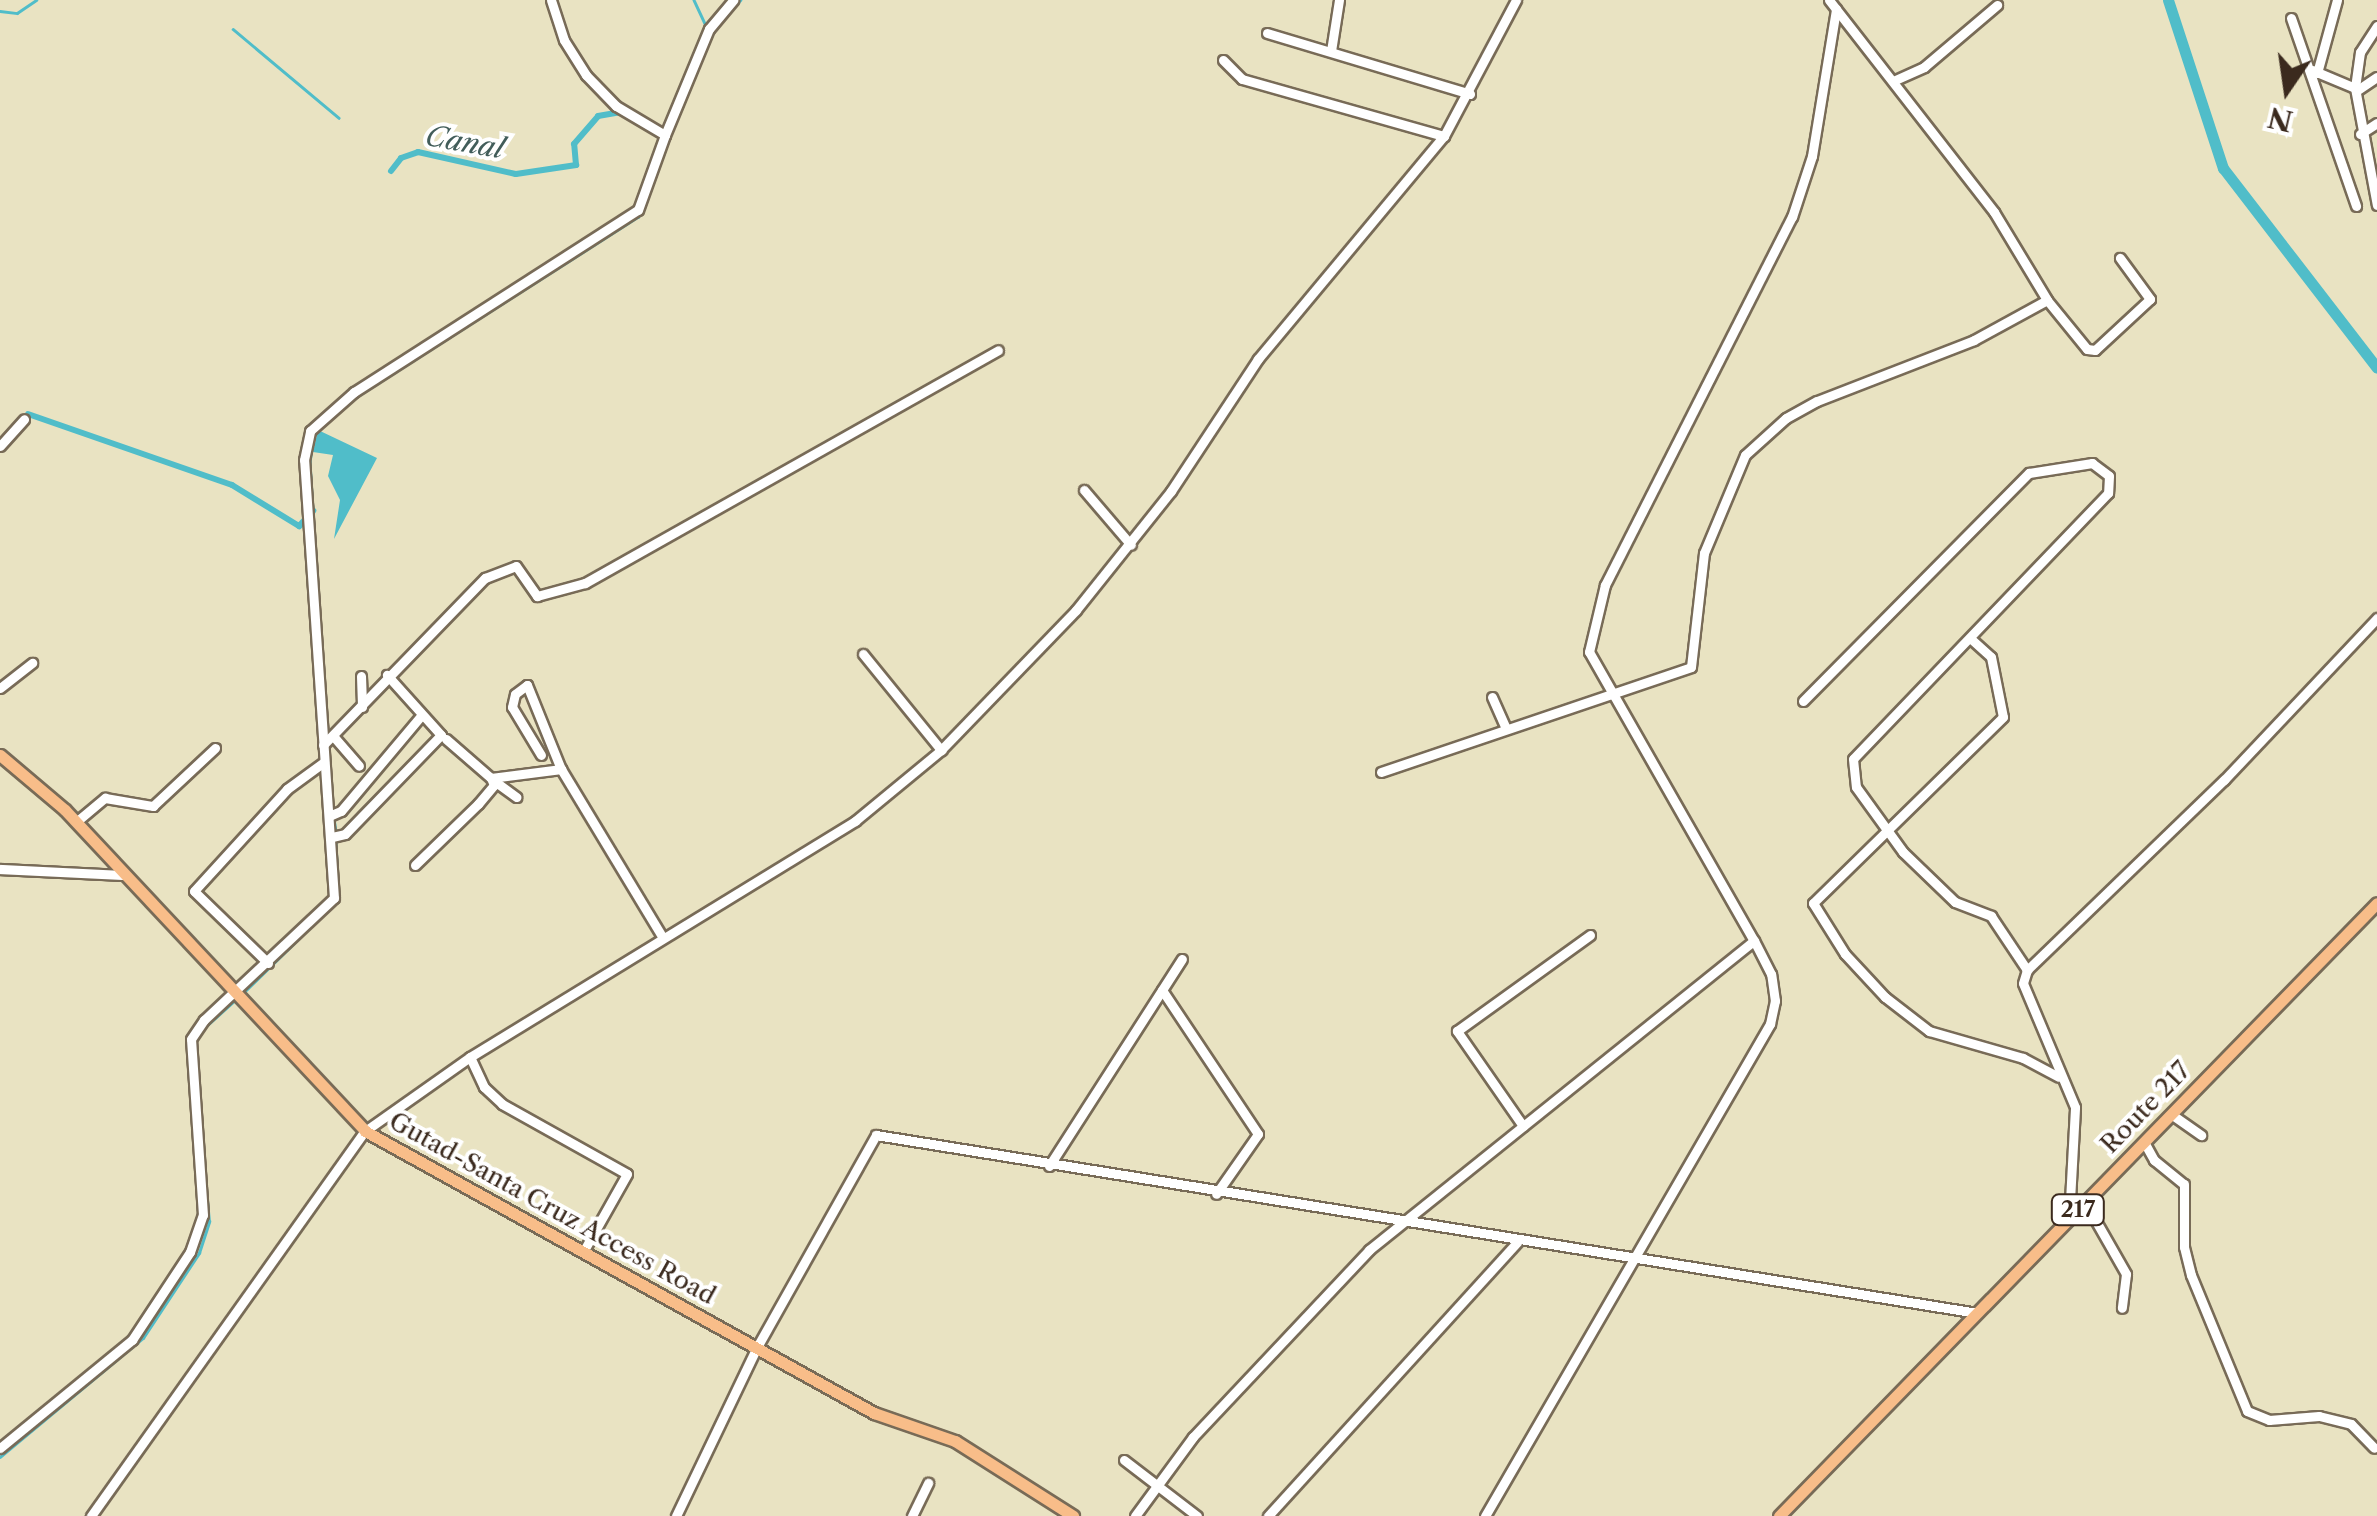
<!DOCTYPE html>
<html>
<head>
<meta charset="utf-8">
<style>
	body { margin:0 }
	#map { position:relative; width:2377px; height:1516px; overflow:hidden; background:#e9e3c2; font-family:"Libre Caslon Text",serif }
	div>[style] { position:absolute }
	.water>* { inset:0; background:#50bdc9 }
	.stream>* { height:2.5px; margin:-1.25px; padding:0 1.25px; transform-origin:1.25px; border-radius:1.25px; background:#50bdc9 }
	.canal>* { height:6px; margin:-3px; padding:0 3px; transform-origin:3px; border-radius:3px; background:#50bdc9 }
	.river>* { height:11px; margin:-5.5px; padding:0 5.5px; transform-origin:5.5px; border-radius:5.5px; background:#50bdc9 }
	.roads { filter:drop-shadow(2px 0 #786b57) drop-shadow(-2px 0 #786b57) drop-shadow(0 2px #786b57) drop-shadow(0 -2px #786b57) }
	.minor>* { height:9px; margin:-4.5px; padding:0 4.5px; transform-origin:4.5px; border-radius:4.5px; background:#fff }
	.major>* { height:11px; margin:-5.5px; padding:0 5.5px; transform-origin:5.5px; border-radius:5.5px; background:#f8bd89 }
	span { translate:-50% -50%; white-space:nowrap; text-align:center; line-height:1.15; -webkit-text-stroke:8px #fff; paint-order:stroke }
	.shield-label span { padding:2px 8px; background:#fff; border:2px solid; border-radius:8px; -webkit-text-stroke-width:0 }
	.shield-label { font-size:22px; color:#3b2a1e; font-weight:700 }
	.street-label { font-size:25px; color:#3b2a1e }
	.water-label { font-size:28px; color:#425d5a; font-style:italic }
	.north { position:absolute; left:2237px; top:40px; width:100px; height:100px; -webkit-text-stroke:8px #fff; paint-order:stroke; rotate:193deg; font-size:28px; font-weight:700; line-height:40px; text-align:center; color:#3b2a1e }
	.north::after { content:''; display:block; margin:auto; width:35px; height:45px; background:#3b2a1e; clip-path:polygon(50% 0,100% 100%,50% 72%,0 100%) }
</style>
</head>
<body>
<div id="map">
	<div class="water">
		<i style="clip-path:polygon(318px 430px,377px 458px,334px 539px,340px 500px,328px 476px,333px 455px,313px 452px)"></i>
	</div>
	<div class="stream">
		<i style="left:694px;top:0;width:31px;rotate:65deg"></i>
		<i style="left:0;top:11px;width:17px;rotate:7deg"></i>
		<i style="left:17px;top:13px;width:23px;rotate:-34deg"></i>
		<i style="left:716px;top:27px;width:36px;rotate:-48deg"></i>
		<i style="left:233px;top:29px;width:138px;rotate:40deg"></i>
		<i style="left:353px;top:399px;width:338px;rotate:-32.6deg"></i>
		<i style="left:638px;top:217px;width:123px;rotate:-68.6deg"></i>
		<i style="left:314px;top:434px;width:28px;rotate:98deg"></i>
		<i style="left:310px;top:462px;width:248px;rotate:86.5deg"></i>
		<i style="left:329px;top:768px;width:42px;rotate:84.6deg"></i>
		<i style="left:334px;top:818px;width:15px;rotate:82deg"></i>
		<i style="left:336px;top:838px;width:56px;rotate:88deg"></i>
		<i style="left:244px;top:992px;width:129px;rotate:-44.4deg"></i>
		<i style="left:203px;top:1029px;width:42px;rotate:-42.1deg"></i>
		<i style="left:0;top:1457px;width:186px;rotate:-39.8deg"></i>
		<i style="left:143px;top:1338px;width:102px;rotate:-56.6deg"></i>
		<i style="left:199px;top:1253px;width:33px;rotate:-72deg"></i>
		<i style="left:209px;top:1222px;width:53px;rotate:-95.4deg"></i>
	</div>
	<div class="canal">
		<i style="left:391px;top:171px;width:16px;rotate:-52deg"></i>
		<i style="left:401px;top:158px;width:18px;rotate:-19deg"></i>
		<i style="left:418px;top:152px;width:100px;rotate:12.7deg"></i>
		<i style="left:516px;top:174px;width:61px;rotate:-8.5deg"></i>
		<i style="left:576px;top:165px;width:21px;rotate:-95deg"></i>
		<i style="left:574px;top:144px;width:37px;rotate:-49deg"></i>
		<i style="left:598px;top:116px;width:22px;rotate:-10deg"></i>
		<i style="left:28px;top:414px;width:216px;rotate:19.2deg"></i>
		<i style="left:232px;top:485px;width:79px;rotate:31.5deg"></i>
		<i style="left:299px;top:526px;width:21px;rotate:-47deg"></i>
	</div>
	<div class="river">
		<i style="left:2168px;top:0;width:177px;rotate:71.9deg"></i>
		<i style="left:2223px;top:168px;width:252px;rotate:52.4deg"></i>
	</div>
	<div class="roads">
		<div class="minor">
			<i style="left:1829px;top:0;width:269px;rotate:52.1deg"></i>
			<i style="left:1994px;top:212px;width:103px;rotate:58.9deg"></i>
			<i style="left:2047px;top:300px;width:63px;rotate:50.8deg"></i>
			<i style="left:2087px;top:349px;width:8px;rotate:7deg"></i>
			<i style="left:2095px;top:350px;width:75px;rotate:-42.8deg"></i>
			<i style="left:2150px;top:299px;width:51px;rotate:-126.2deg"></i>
			<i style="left:2291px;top:18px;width:199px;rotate:70.9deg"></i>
			<i style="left:2377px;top:26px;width:31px;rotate:123deg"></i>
			<i style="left:2360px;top:52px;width:36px;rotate:98deg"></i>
			<i style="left:2355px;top:88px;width:119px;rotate:79.4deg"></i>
			<i style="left:1267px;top:33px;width:212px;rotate:16.7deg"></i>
			<i style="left:1331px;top:51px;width:52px;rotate:-81.1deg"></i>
			<i style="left:1223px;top:60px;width:27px;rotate:45deg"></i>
			<i style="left:1242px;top:79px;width:210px;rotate:15.8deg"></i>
			<i style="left:2312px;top:70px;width:47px;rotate:22.7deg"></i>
			<i style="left:2317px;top:73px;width:76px;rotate:-74.7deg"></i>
			<i style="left:1893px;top:81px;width:34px;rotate:-24deg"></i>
			<i style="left:1924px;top:67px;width:96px;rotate:-40.3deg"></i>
			<i style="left:2356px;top:91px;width:25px;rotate:-34deg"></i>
			<i style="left:2360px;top:134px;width:20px;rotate:-33deg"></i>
			<i style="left:665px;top:135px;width:115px;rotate:-67.5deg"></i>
			<i style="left:709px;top:29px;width:38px;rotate:-50deg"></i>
			<i style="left:0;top:446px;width:36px;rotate:-48deg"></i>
			<i style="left:1084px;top:490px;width:72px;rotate:49.5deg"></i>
			<i style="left:1970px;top:638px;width:28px;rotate:42deg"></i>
			<i style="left:1991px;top:657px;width:61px;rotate:78.7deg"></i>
			<i style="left:2003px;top:717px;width:266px;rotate:135.6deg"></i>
			<i style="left:1813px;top:903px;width:60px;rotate:57.9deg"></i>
			<i style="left:1845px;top:954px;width:59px;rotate:47.1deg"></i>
			<i style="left:1885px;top:997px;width:56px;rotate:37.7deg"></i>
			<i style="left:1929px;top:1031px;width:98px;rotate:16deg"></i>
			<i style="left:2023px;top:1058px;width:40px;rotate:28deg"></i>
			<i style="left:863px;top:654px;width:124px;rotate:50.9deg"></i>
			<i style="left:361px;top:676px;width:31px;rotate:88deg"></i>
			<i style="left:0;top:688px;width:41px;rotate:-38deg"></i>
			<i style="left:1492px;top:697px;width:34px;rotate:66deg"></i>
			<i style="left:1803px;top:701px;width:321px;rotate:-45.3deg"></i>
			<i style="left:2029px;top:473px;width:64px;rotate:-9deg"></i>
			<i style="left:2092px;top:463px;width:21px;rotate:37deg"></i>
			<i style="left:2109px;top:476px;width:17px;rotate:93deg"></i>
			<i style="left:2108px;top:493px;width:368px;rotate:133.8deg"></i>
			<i style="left:1853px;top:759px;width:28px;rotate:84deg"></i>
			<i style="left:1856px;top:787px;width:80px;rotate:54.1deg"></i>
			<i style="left:1903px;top:852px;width:72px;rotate:43.9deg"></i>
			<i style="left:1955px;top:902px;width:39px;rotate:21deg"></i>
			<i style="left:1991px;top:916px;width:65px;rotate:56.3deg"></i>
			<i style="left:334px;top:737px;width:38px;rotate:49deg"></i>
			<i style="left:446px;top:739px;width:60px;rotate:40.9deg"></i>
			<i style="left:491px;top:778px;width:71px;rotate:-7.3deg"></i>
			<i style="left:323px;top:745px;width:233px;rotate:-45.9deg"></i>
			<i style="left:485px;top:578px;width:33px;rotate:-21deg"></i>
			<i style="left:516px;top:566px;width:37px;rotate:55deg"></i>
			<i style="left:537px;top:596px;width:50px;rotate:-15.2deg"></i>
			<i style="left:585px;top:583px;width:474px;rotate:-29.4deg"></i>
			<i style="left:541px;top:755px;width:56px;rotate:-121.1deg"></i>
			<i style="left:512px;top:707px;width:13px;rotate:-77deg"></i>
			<i style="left:515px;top:694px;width:15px;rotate:-37deg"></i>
			<i style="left:527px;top:685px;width:91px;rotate:68deg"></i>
			<i style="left:561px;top:769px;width:197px;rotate:58.9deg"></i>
			<i style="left:1381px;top:772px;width:327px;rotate:-18.7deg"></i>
			<i style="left:1691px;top:667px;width:115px;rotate:-83.5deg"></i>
			<i style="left:1704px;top:553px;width:106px;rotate:-67.3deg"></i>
			<i style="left:1745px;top:455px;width:55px;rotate:-42.1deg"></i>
			<i style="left:1786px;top:418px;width:35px;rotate:-29deg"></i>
			<i style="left:1817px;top:401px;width:168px;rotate:-21.2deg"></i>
			<i style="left:1974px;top:340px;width:83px;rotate:-28.7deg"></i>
			<i style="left:493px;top:780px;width:29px;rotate:36deg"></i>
			<i style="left:329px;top:816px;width:13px;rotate:-23deg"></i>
			<i style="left:341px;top:811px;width:123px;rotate:-50deg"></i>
			<i style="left:76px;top:822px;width:38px;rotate:-40deg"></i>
			<i style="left:105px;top:798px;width:49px;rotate:9.5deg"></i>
			<i style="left:153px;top:806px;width:85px;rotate:-43.1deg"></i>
			<i style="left:332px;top:837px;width:13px;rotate:-13deg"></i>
			<i style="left:345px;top:834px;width:138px;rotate:-45.9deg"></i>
			<i style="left:441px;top:735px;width:81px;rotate:-132deg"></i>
			<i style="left:415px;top:865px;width:88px;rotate:-44.1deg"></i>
			<i style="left:478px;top:804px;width:25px;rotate:-50deg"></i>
			<i style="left:494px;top:785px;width:8px;rotate:-113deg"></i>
			<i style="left:0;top:869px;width:123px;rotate:2.8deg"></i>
			<i style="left:268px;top:963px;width:103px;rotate:-135.8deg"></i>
			<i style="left:194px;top:891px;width:138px;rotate:-47.6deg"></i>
			<i style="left:287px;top:789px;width:46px;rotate:-36.1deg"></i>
			<i style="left:1162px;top:990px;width:173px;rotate:56.3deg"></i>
			<i style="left:1258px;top:1134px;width:73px;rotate:125deg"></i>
			<i style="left:470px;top:1057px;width:33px;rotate:65deg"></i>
			<i style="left:484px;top:1087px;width:25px;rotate:43deg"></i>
			<i style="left:502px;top:1104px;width:143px;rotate:29.2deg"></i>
			<i style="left:627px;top:1174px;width:90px;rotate:119.4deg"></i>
			<i style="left:2171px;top:1114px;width:37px;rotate:35deg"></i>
			<i style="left:1523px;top:1126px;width:116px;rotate:-124.8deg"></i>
			<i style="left:1457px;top:1031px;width:164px;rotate:-35.8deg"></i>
			<i style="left:2144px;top:1142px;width:21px;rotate:61deg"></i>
			<i style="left:2154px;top:1160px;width:38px;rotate:39deg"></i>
			<i style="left:2184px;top:1184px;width:63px;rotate:90deg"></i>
			<i style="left:2184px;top:1247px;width:29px;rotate:76deg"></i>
			<i style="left:2191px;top:1275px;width:147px;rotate:67.6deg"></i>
			<i style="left:2247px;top:1411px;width:24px;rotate:22deg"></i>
			<i style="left:2269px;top:1420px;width:50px;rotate:-4.6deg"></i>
			<i style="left:2319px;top:1416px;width:33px;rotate:14deg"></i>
			<i style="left:2351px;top:1424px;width:33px;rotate:46deg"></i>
			<i style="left:1049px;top:1166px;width:246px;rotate:-57.3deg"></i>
			<i style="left:2085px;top:1202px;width:83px;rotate:60.3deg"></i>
			<i style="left:2126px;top:1274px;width:34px;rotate:97deg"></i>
			<i style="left:2069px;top:1219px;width:112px;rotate:-86.9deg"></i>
			<i style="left:2075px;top:1107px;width:134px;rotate:-112.8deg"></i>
			<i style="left:2023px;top:983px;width:14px;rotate:-73deg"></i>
			<i style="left:2027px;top:970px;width:274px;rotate:-44deg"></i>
			<i style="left:2224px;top:780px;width:223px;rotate:-46.6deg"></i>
			<i style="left:0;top:1448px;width:171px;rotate:-39.3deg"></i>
			<i style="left:132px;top:1340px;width:105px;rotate:-56.6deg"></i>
			<i style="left:190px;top:1252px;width:39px;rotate:-71deg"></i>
			<i style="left:203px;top:1215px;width:176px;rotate:-93.9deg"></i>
			<i style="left:191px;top:1039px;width:23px;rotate:-56deg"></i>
			<i style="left:204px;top:1020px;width:178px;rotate:-43.2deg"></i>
			<i style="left:334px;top:898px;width:439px;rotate:-93.9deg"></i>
			<i style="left:304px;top:460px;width:30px;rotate:-78deg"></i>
			<i style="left:310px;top:431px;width:59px;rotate:-41.6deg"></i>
			<i style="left:354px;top:392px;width:337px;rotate:-32.7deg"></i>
			<i style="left:638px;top:210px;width:80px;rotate:-70.2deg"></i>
			<i style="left:665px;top:135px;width:57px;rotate:-149.4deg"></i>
			<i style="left:616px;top:106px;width:43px;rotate:-134.1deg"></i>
			<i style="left:586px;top:75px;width:41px;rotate:-122.2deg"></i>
			<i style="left:564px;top:40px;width:42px;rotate:-108deg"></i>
			<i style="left:1124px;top:1460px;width:92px;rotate:37.5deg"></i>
			<i style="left:91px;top:1516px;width:473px;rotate:-54.6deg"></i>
			<i style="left:365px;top:1131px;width:128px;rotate:-35.2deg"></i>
			<i style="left:470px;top:1057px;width:452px;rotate:-31.5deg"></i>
			<i style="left:855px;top:821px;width:112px;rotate:-39.5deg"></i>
			<i style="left:941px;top:750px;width:194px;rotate:-46deg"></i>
			<i style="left:1076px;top:610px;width:152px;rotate:-51.4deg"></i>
			<i style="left:1171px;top:491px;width:158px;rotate:-56.6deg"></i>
			<i style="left:1258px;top:359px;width:290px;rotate:-50.2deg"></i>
			<i style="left:1444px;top:136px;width:154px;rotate:-62.1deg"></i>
			<i style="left:676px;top:1516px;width:187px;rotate:-64.4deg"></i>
			<i style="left:757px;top:1347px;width:243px;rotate:-60.7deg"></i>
			<i style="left:876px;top:1135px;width:1115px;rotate:9.18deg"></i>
			<i style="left:912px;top:1516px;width:37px;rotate:-64deg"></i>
			<i style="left:1135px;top:1516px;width:98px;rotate:-53.7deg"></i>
			<i style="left:1193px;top:1437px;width:257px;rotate:-46.7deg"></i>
			<i style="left:1369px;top:1250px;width:494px;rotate:-38.8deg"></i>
			<i style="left:1268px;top:1516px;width:370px;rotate:-47.7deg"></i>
			<i style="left:1485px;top:1516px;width:569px;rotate:-59.92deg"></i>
			<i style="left:1770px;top:1024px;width:24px;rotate:-78deg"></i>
			<i style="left:1775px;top:1001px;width:27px;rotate:-98deg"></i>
			<i style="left:1771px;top:974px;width:37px;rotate:-117deg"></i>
			<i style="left:1754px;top:941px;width:333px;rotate:-119.7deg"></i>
			<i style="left:1589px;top:652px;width:69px;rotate:-76.6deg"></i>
			<i style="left:1605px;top:585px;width:413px;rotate:-63.1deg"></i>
			<i style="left:1792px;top:217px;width:64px;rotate:-71.8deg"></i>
			<i style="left:1812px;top:156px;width:149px;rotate:-80.7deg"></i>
		</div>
		<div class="major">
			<i style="left:0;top:755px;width:85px;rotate:40.2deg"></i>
			<i style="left:65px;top:810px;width:439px;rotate:46.9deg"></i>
			<i style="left:365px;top:1131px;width:582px;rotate:28.99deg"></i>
			<i style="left:874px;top:1413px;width:86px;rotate:19.1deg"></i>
			<i style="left:955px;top:1441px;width:140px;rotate:32.4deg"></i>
			<i style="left:1779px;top:1516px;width:856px;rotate:-45.71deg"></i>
		</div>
	</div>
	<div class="shield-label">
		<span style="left:2078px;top:1210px">217</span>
	</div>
	<div class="street-label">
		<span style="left:2146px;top:1108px;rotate:-46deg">Route 217</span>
		<span style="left:552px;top:1209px;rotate:29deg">Gutad-Santa Cruz Access Road</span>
	</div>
	<div class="water-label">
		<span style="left:465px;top:142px;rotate:10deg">Canal</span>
	</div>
	<div class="north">N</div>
</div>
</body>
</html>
